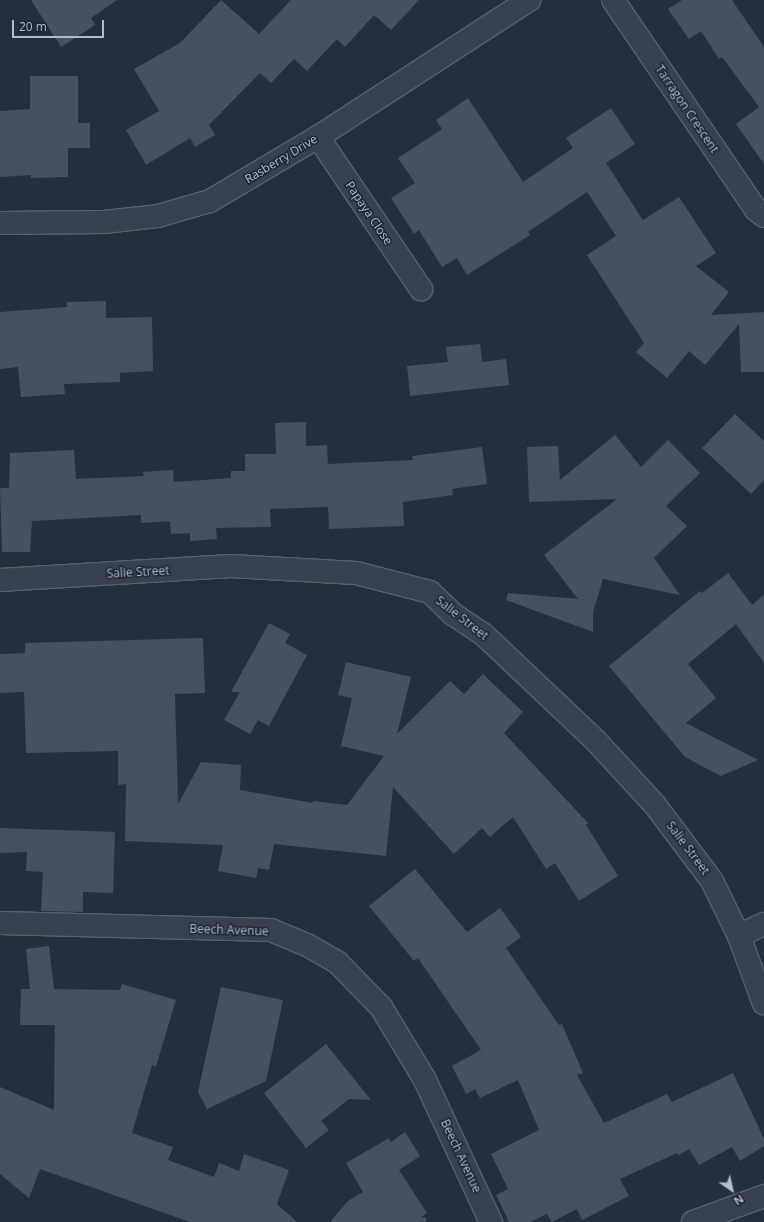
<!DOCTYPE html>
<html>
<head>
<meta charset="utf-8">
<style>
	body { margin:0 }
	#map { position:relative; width:764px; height:1222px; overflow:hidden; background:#242f3e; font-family:"Open Sans",sans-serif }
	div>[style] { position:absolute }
	.building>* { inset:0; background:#455162 }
	.roads { filter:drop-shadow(1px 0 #565f6c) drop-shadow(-1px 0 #565f6c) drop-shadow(0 1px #565f6c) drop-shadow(0 -1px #565f6c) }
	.street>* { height:22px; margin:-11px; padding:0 11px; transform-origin:11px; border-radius:11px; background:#38414e }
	span { translate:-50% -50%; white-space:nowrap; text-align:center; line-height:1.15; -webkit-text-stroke:3px #1d2633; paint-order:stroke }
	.street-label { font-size:12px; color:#b4bcc9 }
	.north { position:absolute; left:712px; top:1170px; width:40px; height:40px; -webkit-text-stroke:3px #1d2633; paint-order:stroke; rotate:146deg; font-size:11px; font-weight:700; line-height:16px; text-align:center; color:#b4bcc9 }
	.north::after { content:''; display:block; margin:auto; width:14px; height:18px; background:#b4bcc9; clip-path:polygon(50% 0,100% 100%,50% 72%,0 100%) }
	.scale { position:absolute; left:12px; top:20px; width:92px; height:18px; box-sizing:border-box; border:2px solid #b4bcc9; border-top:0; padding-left:5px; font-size:12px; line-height:14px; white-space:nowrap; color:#b4bcc9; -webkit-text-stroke:3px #1d2633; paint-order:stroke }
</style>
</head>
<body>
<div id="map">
	<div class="building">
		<i style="clip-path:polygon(31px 0,117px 0,91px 18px,95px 25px,61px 47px)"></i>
		<i style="clip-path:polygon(221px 0,259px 34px,291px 0,419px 0,391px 30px,374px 15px,345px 47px,337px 39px,307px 71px,294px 59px,271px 83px,260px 73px,209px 125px,215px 135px,195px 147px,190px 138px,146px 165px,126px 130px,159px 111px,134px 69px,180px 43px)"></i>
		<i style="clip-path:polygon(682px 0,732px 0,764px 47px,764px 164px,736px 124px,759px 107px,722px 57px,719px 59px,701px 31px,689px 39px,668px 9px)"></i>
		<i style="clip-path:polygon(30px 76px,78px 76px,78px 123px,90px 123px,90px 148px,68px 148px,68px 177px,31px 178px,31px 175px,0 177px,0 111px,30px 109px)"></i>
		<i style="clip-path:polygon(468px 98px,523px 182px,573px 148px,566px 138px,611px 108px,635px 144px,606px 163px,643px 220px,679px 197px,716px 253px,696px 266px,729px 292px,711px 315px,764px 312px,764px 372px,741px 372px,739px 324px,705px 365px,689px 351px,667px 378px,636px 352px,644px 343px,587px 255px,616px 236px,587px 192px,528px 232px,530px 235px,467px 275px,457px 258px,442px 267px,419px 230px,414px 234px,391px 198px,415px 183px,398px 158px,442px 129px,436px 120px)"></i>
		<i style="clip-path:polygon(106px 301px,106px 318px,152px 317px,153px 371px,120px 373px,120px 382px,64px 384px,65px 394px,21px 397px,18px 367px,0 369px,0 312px,67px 307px,67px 302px)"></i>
		<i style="clip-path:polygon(480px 344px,482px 362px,506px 359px,509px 385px,410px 396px,407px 366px,448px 362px,446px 347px)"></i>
		<i style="clip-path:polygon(735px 414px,764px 441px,764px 480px,751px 494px,702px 448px)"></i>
		<i style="clip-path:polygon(306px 422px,306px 446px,327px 445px,328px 464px,413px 460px,412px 456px,482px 447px,487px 484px,452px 489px,453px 495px,403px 502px,404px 526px,329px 529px,328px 507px,270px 509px,271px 527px,216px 528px,217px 539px,190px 541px,190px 533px,171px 534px,170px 521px,141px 523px,141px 515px,32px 521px,30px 552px,2px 552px,0 488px,9px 488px,10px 453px,74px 450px,76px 479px,144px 476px,143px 472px,173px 470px,174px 482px,231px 478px,231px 471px,245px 471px,245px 454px,276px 454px,275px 423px)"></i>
		<i style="clip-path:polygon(615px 435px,641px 467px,668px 440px,700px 473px,666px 506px,687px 526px,654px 558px,680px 595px,603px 579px,593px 612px,593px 632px,506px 600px,508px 593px,578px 599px,544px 555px,617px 499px,529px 502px,527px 447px,558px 446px,560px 480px)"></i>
		<i style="clip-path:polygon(728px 573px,752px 605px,764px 595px,764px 663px,736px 624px,688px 664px,716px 698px,686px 723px,758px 760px,721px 776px,685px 757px,609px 666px,700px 591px,702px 593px)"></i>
		<i style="clip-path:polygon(269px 623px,290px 634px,285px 643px,307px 655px,269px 726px,258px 720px,250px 734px,224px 720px,240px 692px,231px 692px)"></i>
		<i style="clip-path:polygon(203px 638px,205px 693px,175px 694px,178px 804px,201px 762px,241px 765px,240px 790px,313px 803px,313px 801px,347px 805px,384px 756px,341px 746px,352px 698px,338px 695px,346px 662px,411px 677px,397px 734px,450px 681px,464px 694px,483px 674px,523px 712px,504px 733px,588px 823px,586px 825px,618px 876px,579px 901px,555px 863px,546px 869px,513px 817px,490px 837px,482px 828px,454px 854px,393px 787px,386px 856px,274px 844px,269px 870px,258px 868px,256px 878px,218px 871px,223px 845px,125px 841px,126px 784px,118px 785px,118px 751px,26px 753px,24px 692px,0 693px,0 654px,25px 653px,25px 643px)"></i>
		<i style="clip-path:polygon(0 828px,115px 832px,113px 893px,83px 892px,83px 912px,41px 911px,43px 872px,26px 871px,27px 852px,0 853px)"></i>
		<i style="clip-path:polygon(415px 869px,467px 932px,500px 908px,521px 937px,506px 948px,559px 1025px,562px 1024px,583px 1073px,577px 1075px,604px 1123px,667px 1094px,672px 1102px,733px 1073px,764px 1139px,764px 1146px,740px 1161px,732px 1147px,699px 1165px,689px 1149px,679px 1155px,677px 1153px,620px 1179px,629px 1196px,582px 1220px,577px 1209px,552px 1222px,547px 1214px,530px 1222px,509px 1222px,496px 1195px,508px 1189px,491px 1154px,539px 1130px,518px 1080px,480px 1098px,475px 1089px,466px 1094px,452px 1066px,481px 1050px,418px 958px,414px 961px,369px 906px)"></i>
		<i style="clip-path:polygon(49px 946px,54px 989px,120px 990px,122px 984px,176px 1000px,156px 1066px,152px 1065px,132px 1133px,173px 1147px,168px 1160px,214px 1177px,219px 1163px,239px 1171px,244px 1154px,289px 1170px,277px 1204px,297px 1222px,190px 1222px,40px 1169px,29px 1198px,0 1174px,0 1087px,54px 1110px,55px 1025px,20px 1025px,21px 989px,30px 989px,26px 949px)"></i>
		<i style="clip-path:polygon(221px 987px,283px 1000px,266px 1081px,207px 1109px,198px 1092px)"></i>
		<i style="clip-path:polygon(326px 1044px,371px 1100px,349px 1099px,321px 1121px,329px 1130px,306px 1148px,264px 1093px)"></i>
		<i style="clip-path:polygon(405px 1132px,420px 1156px,399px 1170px,427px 1213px,421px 1217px,426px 1218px,426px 1222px,330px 1222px,348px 1201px,363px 1192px,346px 1163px,389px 1138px,391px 1142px)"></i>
	</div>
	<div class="roads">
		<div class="street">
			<i style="left:613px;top:0;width:254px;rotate:55.7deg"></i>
			<i style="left:756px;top:210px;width:10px;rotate:37deg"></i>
			<i style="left:318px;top:137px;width:184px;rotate:55.9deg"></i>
			<i style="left:0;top:223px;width:104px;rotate:-0.6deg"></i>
			<i style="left:104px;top:222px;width:54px;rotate:-6.3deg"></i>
			<i style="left:158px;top:216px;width:54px;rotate:-16.1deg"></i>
			<i style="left:210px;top:201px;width:126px;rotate:-30.7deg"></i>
			<i style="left:318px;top:137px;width:252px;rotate:-33deg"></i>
			<i style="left:0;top:580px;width:231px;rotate:-3.5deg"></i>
			<i style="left:231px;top:566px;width:125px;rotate:3.2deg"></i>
			<i style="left:356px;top:573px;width:76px;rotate:14.4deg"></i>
			<i style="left:430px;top:592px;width:32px;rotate:44deg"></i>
			<i style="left:453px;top:614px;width:36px;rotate:34deg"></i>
			<i style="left:483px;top:634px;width:156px;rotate:43.4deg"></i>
			<i style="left:596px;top:741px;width:87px;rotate:47.3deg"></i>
			<i style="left:655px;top:805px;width:95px;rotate:53.1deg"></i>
			<i style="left:712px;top:881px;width:61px;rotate:63.9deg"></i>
			<i style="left:739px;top:936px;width:72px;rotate:69.8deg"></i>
			<i style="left:0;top:923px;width:271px;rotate:1.5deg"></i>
			<i style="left:271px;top:930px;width:41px;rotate:22.8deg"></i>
			<i style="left:309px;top:946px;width:34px;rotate:30deg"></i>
			<i style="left:338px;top:963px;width:62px;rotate:45.7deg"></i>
			<i style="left:381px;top:1007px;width:85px;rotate:58.9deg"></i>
			<i style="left:425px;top:1080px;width:157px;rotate:65.1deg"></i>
			<i style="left:739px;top:936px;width:28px;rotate:-26deg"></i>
			<i style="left:693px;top:1222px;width:76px;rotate:-20.1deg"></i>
		</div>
	</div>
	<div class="street-label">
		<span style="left:687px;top:109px;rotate:56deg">Tarragon Crescent</span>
		<span style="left:281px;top:159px;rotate:-31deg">Rasberry Drive</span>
		<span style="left:369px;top:213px;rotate:56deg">Papaya Close</span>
		<span style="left:138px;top:572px;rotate:-3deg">Salie Street</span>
		<span style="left:462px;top:618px;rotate:38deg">Salie Street</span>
		<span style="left:688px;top:848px;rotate:53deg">Salie Street</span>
		<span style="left:229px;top:930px;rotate:2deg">Beech Avenue</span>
		<span style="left:461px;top:1156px;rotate:65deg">Beech Avenue</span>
	</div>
	<div class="north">N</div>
	<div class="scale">20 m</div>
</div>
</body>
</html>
